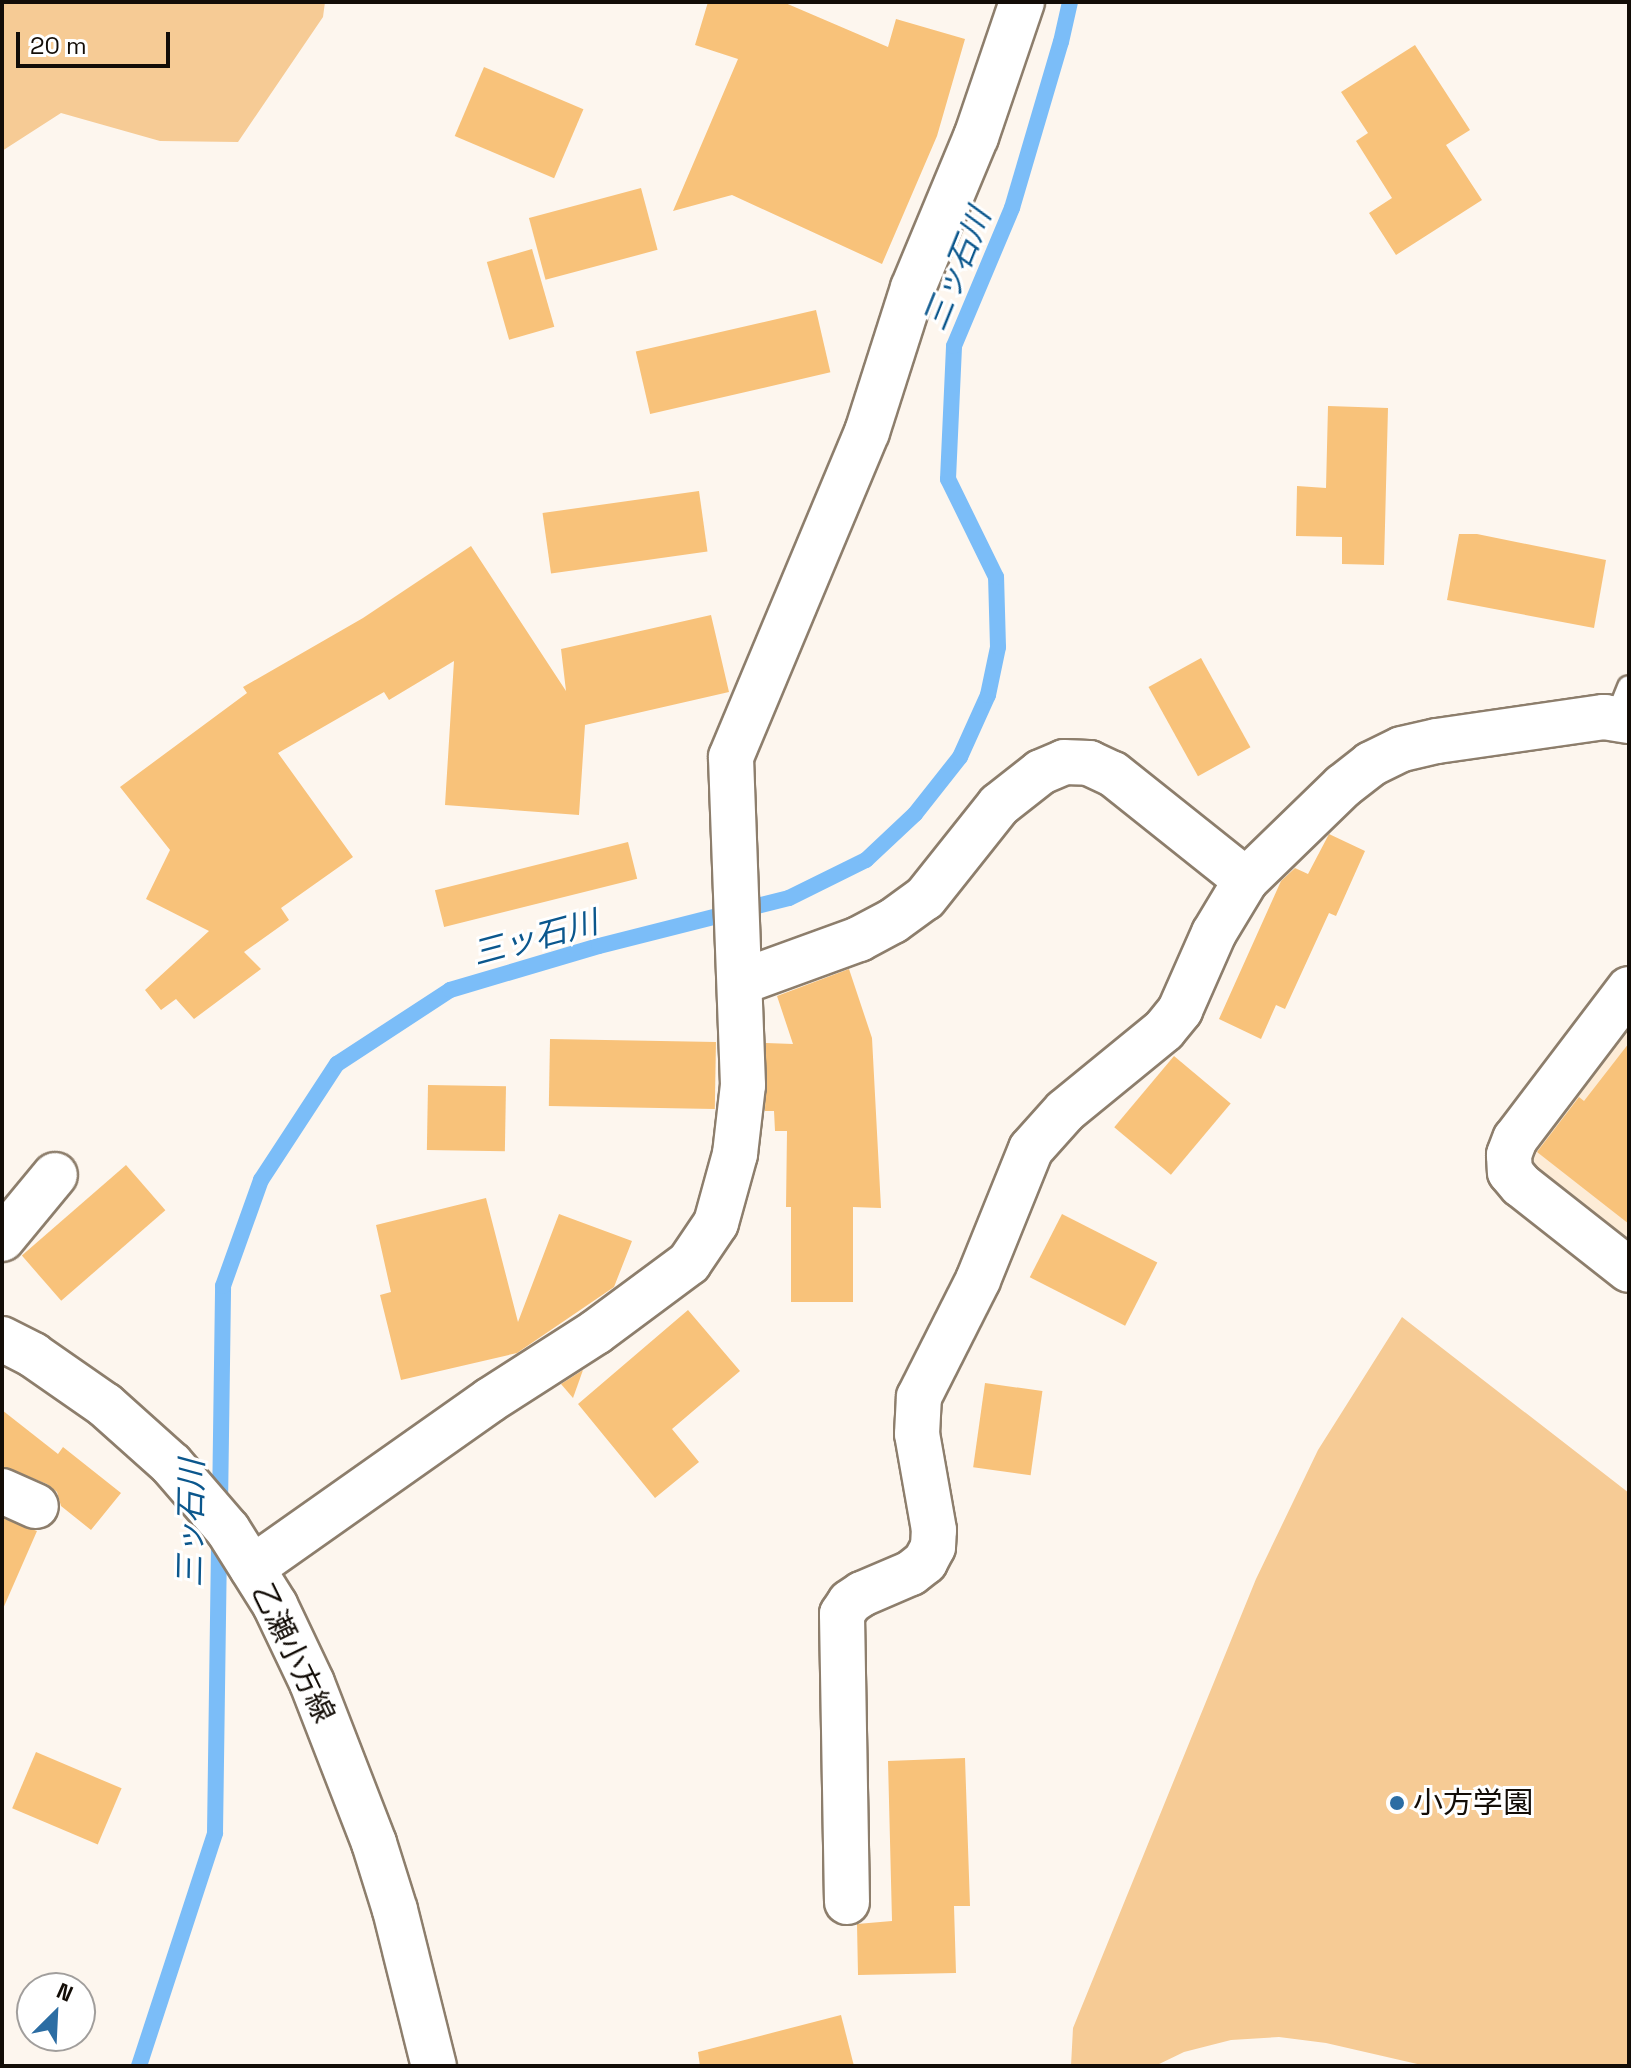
<!DOCTYPE html>
<html>
<head>
<meta charset="utf-8">
<style>
	body { margin:0 }
	#map { position:relative; width:1631px; height:2068px; overflow:hidden; background:#fdf6ee; font-family:"Space Grotesk","Noto Sans JP",sans-serif }
	div>[style] { position:absolute }
	.built>* { inset:0; background:#fdecd7 }
	.green>* { inset:0; background:#f6cb95 }
	.stream>* { height:16px; margin:-8px; padding:0 8px; transform-origin:8px; border-radius:8px; background:#7bbdf8 }
	.building>* { inset:0; background:#f8c27a; transform-origin:0 0 }
	.roads { filter:drop-shadow(2px 0 #8d7e6c) drop-shadow(-2px 0 #8d7e6c) drop-shadow(0 2px #8d7e6c) drop-shadow(0 -2px #8d7e6c) }
	.lane>* { height:22px; margin:-11px; padding:0 11px; transform-origin:11px; border-radius:11px; background:#fff }
	.street>* { height:44px; margin:-22px; padding:0 22px; transform-origin:22px; border-radius:22px; background:#fff }
	.secondary>* { height:44px; margin:-22px; padding:0 22px; transform-origin:22px; border-radius:22px; background:#fff }
	.dots>* { width:22px; height:22px; translate:-50% -50%; box-sizing:border-box; border:4px solid #fff; border-radius:50% }
	span { translate:-50% -50%; white-space:nowrap; text-align:center; line-height:1.15; -webkit-text-stroke:6px #fff; paint-order:stroke }
	.street-label { font-size:30px; color:#130d07 }
	.poi-label { font-size:30px; color:#130d07 }
	.left { translate:0 -50%; text-align:left }
	.water-label { font-size:32px; color:#0b578d; font-style:italic }
	.frame { position:absolute; inset:0; border:4px solid #130d07; pointer-events:none }
	.north { position:absolute; left:16px; top:1972px; width:80px; height:80px; box-sizing:border-box; background:#fff; border:2px solid #a19e9c; border-radius:50%; rotate:24deg; font-size:22px; font-weight:700; line-height:32px; text-align:center; color:#130d07 }
	.north::after { content:''; display:block; margin:auto; width:28px; height:36px; background:#2c6da3; clip-path:polygon(50% 0,100% 100%,50% 72%,0 100%) }
	.scale { position:absolute; left:16px; top:32px; width:154px; height:36px; box-sizing:border-box; border:4px solid #130d07; border-top:0; padding-left:10px; font-size:24px; line-height:28px; white-space:nowrap; color:#130d07; -webkit-text-stroke:6px #fff; paint-order:stroke }
</style>
</head>
<body>
<div id="map">
	<div class="built">
		<i style="clip-path:polygon(1629px 1006px,1629px 1253px,1539px 1184px,1530px 1142px)"></i>
	</div>
	<div class="green">
		<i style="clip-path:polygon(2px 2px,325px 2px,323px 17px,238px 142px,160px 141px,61px 113px,2px 151px)"></i>
		<i style="clip-path:polygon(1402px 1317px,1629px 1493px,1629px 2066px,1426px 2066px,1326px 2043px,1279px 2037px,1231px 2040px,1184px 2052px,1155px 2066px,1071px 2066px,1073px 2028px,1256px 1579px,1318px 1450px)"></i>
	</div>
	<div class="stream">
		<i style="left:220px;top:1507px;width:221px;rotate:-89.2deg"></i>
		<i style="left:223px;top:1286px;width:113px;rotate:-70.3deg"></i>
		<i style="left:261px;top:1180px;width:139px;rotate:-56.8deg"></i>
		<i style="left:337px;top:1064px;width:135px;rotate:-33.2deg"></i>
		<i style="left:450px;top:990px;width:155px;rotate:-16.5deg"></i>
		<i style="left:599px;top:946px;width:196px;rotate:-14.2deg"></i>
		<i style="left:789px;top:898px;width:86px;rotate:-26.3deg"></i>
		<i style="left:866px;top:860px;width:67px;rotate:-43.2deg"></i>
		<i style="left:915px;top:814px;width:73px;rotate:-51.7deg"></i>
		<i style="left:960px;top:757px;width:68px;rotate:-65.7deg"></i>
		<i style="left:988px;top:695px;width:49px;rotate:-78.2deg"></i>
		<i style="left:998px;top:647px;width:70px;rotate:-91.6deg"></i>
		<i style="left:996px;top:577px;width:109px;rotate:-116.1deg"></i>
		<i style="left:948px;top:479px;width:133px;rotate:-87.4deg"></i>
		<i style="left:954px;top:346px;width:150px;rotate:-67.2deg"></i>
		<i style="left:1012px;top:208px;width:173px;rotate:-73.6deg"></i>
		<i style="left:1061px;top:42px;width:41px;rotate:-77.3deg"></i>
		<i style="left:139px;top:2066px;width:245px;rotate:-71.9deg"></i>
		<i style="left:215px;top:1833px;width:298px;rotate:-89.2deg"></i>
	</div>
	<div class="building">
		<i style="clip-path:polygon(708px 2px,783px 2px,888px 47px,896px 19px,965px 39px,937px 136px,882px 264px,732px 195px,673px 211px,738px 59px,695px 45px)"></i>
		<i style="clip-path:polygon(1415px 45px,1470px 130px,1446px 145px,1482px 200px,1396px 255px,1369px 213px,1392px 198px,1356px 141px,1368px 133px,1341px 92px)"></i>
		<i style="left:484px;top:67px;width:108px;height:75px;rotate:23deg"></i>
		<i style="left:641px;top:188px;width:64px;height:116px;rotate:75deg"></i>
		<i style="left:532px;top:249px;width:81px;height:47px;rotate:74deg"></i>
		<i style="left:816px;top:310px;width:64px;height:185px;rotate:77deg"></i>
		<i style="clip-path:polygon(1328px 406px,1388px 408px,1384px 565px,1342px 564px,1342px 537px,1296px 536px,1297px 486px,1326px 488px)"></i>
		<i style="left:699px;top:491px;width:61px;height:158px;rotate:82deg"></i>
		<i style="clip-path:polygon(1459px 534px,1477px 534px,1606px 560px,1594px 628px,1447px 600px)"></i>
		<i style="clip-path:polygon(471px 546px,566px 691px,561px 649px,711px 615px,729px 692px,585px 725px,579px 815px,445px 805px,454px 661px,389px 700px,384px 692px,278px 753px,353px 857px,281px 908px,289px 920px,244px 952px,261px 969px,194px 1019px,176px 999px,161px 1010px,145px 990px,209px 931px,146px 899px,170px 850px,120px 787px,247px 693px,243px 687px,363px 618px)"></i>
		<i style="left:1201px;top:658px;width:102px;height:60px;rotate:61deg"></i>
		<i style="clip-path:polygon(1329px 834px,1365px 851px,1336px 916px,1329px 913px,1285px 1009px,1276px 1005px,1261px 1039px,1219px 1019px,1281px 881px,1295px 868px,1308px 874px)"></i>
		<i style="left:628px;top:842px;width:38px;height:199px;rotate:76deg"></i>
		<i style="clip-path:polygon(849px 969px,872px 1038px,881px 1208px,853px 1207px,853px 1302px,791px 1302px,791px 1207px,786px 1207px,787px 1131px,775px 1131px,774px 1111px,765px 1111px,766px 1043px,793px 1044px,777px 996px)"></i>
		<i style="left:550px;top:1039px;width:166px;height:67px;rotate:1deg"></i>
		<i style="clip-path:polygon(1629px 1043px,1629px 1224px,1537px 1152px,1579px 1097px,1584px 1101px)"></i>
		<i style="left:1174px;top:1056px;width:74px;height:93px;rotate:40deg"></i>
		<i style="left:428px;top:1085px;width:78px;height:65px;rotate:1deg"></i>
		<i style="left:126px;top:1165px;width:60px;height:138px;rotate:49deg"></i>
		<i style="clip-path:polygon(486px 1198px,518px 1322px,559px 1214px,632px 1241px,614px 1287px,517px 1353px,401px 1380px,380px 1295px,391px 1292px,376px 1225px)"></i>
		<i style="left:1062px;top:1214px;width:107px;height:71px;rotate:27deg"></i>
		<i style="clip-path:polygon(688px 1310px,740px 1371px,672px 1429px,699px 1462px,655px 1498px,578px 1404px)"></i>
		<i style="clip-path:polygon(583px 1370px,573px 1398px,561px 1384px)"></i>
		<i style="left:985px;top:1383px;width:58px;height:85px;rotate:8deg"></i>
		<i style="clip-path:polygon(2px 1410px,58px 1454px,63px 1447px,121px 1493px,91px 1530px,61px 1506px,57px 1492px,47px 1484px,2px 1466px)"></i>
		<i style="clip-path:polygon(2px 1518px,37px 1531px,2px 1611px)"></i>
		<i style="left:36px;top:1752px;width:93px;height:61px;rotate:23deg"></i>
		<i style="clip-path:polygon(965px 1758px,970px 1906px,954px 1906px,956px 1973px,858px 1975px,857px 1924px,892px 1921px,888px 1761px)"></i>
		<i style="clip-path:polygon(841px 2015px,854px 2066px,700px 2066px,698px 2052px)"></i>
	</div>
	<div class="roads">
		<div class="lane">
			<i style="left:1617px;top:717px;width:32px;rotate:-68deg"></i>
		</div>
		<div class="street">
			<i style="left:741px;top:982px;width:126px;rotate:-20deg"></i>
			<i style="left:859px;top:939px;width:38px;rotate:-28deg"></i>
			<i style="left:893px;top:921px;width:39px;rotate:-36deg"></i>
			<i style="left:925px;top:898px;width:119px;rotate:-51.5deg"></i>
			<i style="left:999px;top:805px;width:53px;rotate:-38.2deg"></i>
			<i style="left:1041px;top:772px;width:25px;rotate:-23deg"></i>
			<i style="left:1064px;top:762px;width:25px;rotate:2deg"></i>
			<i style="left:1089px;top:763px;width:26px;rotate:25deg"></i>
			<i style="left:1113px;top:774px;width:170px;rotate:38.6deg"></i>
			<i style="left:1629px;top:989px;width:188px;rotate:127.2deg"></i>
			<i style="left:1515px;top:1139px;width:17px;rotate:111deg"></i>
			<i style="left:1509px;top:1155px;width:17px;rotate:87deg"></i>
			<i style="left:1510px;top:1172px;width:17px;rotate:50deg"></i>
			<i style="left:1521px;top:1185px;width:137px;rotate:38.2deg"></i>
			<i style="left:2px;top:1239px;width:83px;rotate:-50.4deg"></i>
			<i style="left:2px;top:1491px;width:37px;rotate:24deg"></i>
			<i style="left:252px;top:1568px;width:291px;rotate:-35.2deg"></i>
			<i style="left:490px;top:1400px;width:126px;rotate:-32.7deg"></i>
			<i style="left:596px;top:1332px;width:116px;rotate:-36.6deg"></i>
			<i style="left:689px;top:1263px;width:48px;rotate:-56deg"></i>
			<i style="left:716px;top:1223px;width:72px;rotate:-74.6deg"></i>
			<i style="left:735px;top:1154px;width:69px;rotate:-83.4deg"></i>
			<i style="left:743px;top:1085px;width:328px;rotate:-92.1deg"></i>
			<i style="left:731px;top:757px;width:352px;rotate:-67.3deg"></i>
			<i style="left:867px;top:432px;width:151px;rotate:-72.3deg"></i>
			<i style="left:913px;top:288px;width:164px;rotate:-67.4deg"></i>
			<i style="left:976px;top:137px;width:143px;rotate:-71.2deg"></i>
			<i style="left:847px;top:1902px;width:288px;rotate:-91deg"></i>
			<i style="left:842px;top:1614px;width:14px;rotate:-56deg"></i>
			<i style="left:850px;top:1602px;width:14px;rotate:-34deg"></i>
			<i style="left:862px;top:1594px;width:53px;rotate:-23.2deg"></i>
			<i style="left:911px;top:1573px;width:18px;rotate:-38deg"></i>
			<i style="left:925px;top:1562px;width:17px;rotate:-62deg"></i>
			<i style="left:933px;top:1547px;width:17px;rotate:-87deg"></i>
			<i style="left:934px;top:1530px;width:97px;rotate:-100deg"></i>
			<i style="left:917px;top:1434px;width:37px;rotate:-87deg"></i>
			<i style="left:919px;top:1397px;width:131px;rotate:-63.2deg"></i>
			<i style="left:978px;top:1280px;width:141px;rotate:-68deg"></i>
			<i style="left:1031px;top:1149px;width:51px;rotate:-48.2deg"></i>
			<i style="left:1065px;top:1111px;width:128px;rotate:-39.3deg"></i>
			<i style="left:1164px;top:1030px;width:26px;rotate:-51deg"></i>
			<i style="left:1180px;top:1010px;width:84px;rotate:-66.2deg"></i>
			<i style="left:1214px;top:933px;width:62px;rotate:-58.9deg"></i>
			<i style="left:1246px;top:880px;width:135px;rotate:-44.1deg"></i>
			<i style="left:1343px;top:786px;width:36px;rotate:-38deg"></i>
			<i style="left:1371px;top:764px;width:34px;rotate:-26deg"></i>
			<i style="left:1402px;top:749px;width:36px;rotate:-13deg"></i>
			<i style="left:1437px;top:741px;width:169px;rotate:-8.2deg"></i>
			<i style="left:1604px;top:717px;width:25px;rotate:9deg"></i>
		</div>
		<div class="secondary">
			<i style="left:2px;top:1339px;width:35px;rotate:27deg"></i>
			<i style="left:33px;top:1355px;width:88px;rotate:34.8deg"></i>
			<i style="left:105px;top:1405px;width:89px;rotate:41.8deg"></i>
			<i style="left:171px;top:1464px;width:87px;rotate:49.2deg"></i>
			<i style="left:228px;top:1530px;width:89px;rotate:57.9deg"></i>
			<i style="left:275px;top:1605px;width:86px;rotate:64.6deg"></i>
			<i style="left:312px;top:1683px;width:172px;rotate:68.8deg"></i>
			<i style="left:374px;top:1843px;width:70px;rotate:72.6deg"></i>
			<i style="left:395px;top:1910px;width:161px;rotate:76deg"></i>
		</div>
	</div>
	<div class="dots">
		<i style="left:1397px;top:1803px;background:#2c6da3"></i>
	</div>
	<div class="street-label">
		<span style="left:293px;top:1653px;rotate:64deg">乙瀬小方線</span>
	</div>
	<div class="poi-label">
		<span class="left" style="left:1413px;top:1803px">小方学園</span>
	</div>
	<div class="water-label">
		<span style="left:957px;top:269px;rotate:-68deg">三ッ石川</span>
		<span style="left:535px;top:938px;rotate:-15deg">三ッ石川</span>
		<span style="left:191px;top:1523px;rotate:-89deg">三ッ石川</span>
	</div>
	<div class="frame"></div>
	<div class="north">N</div>
	<div class="scale">20 m</div>
</div>
</body>
</html>
